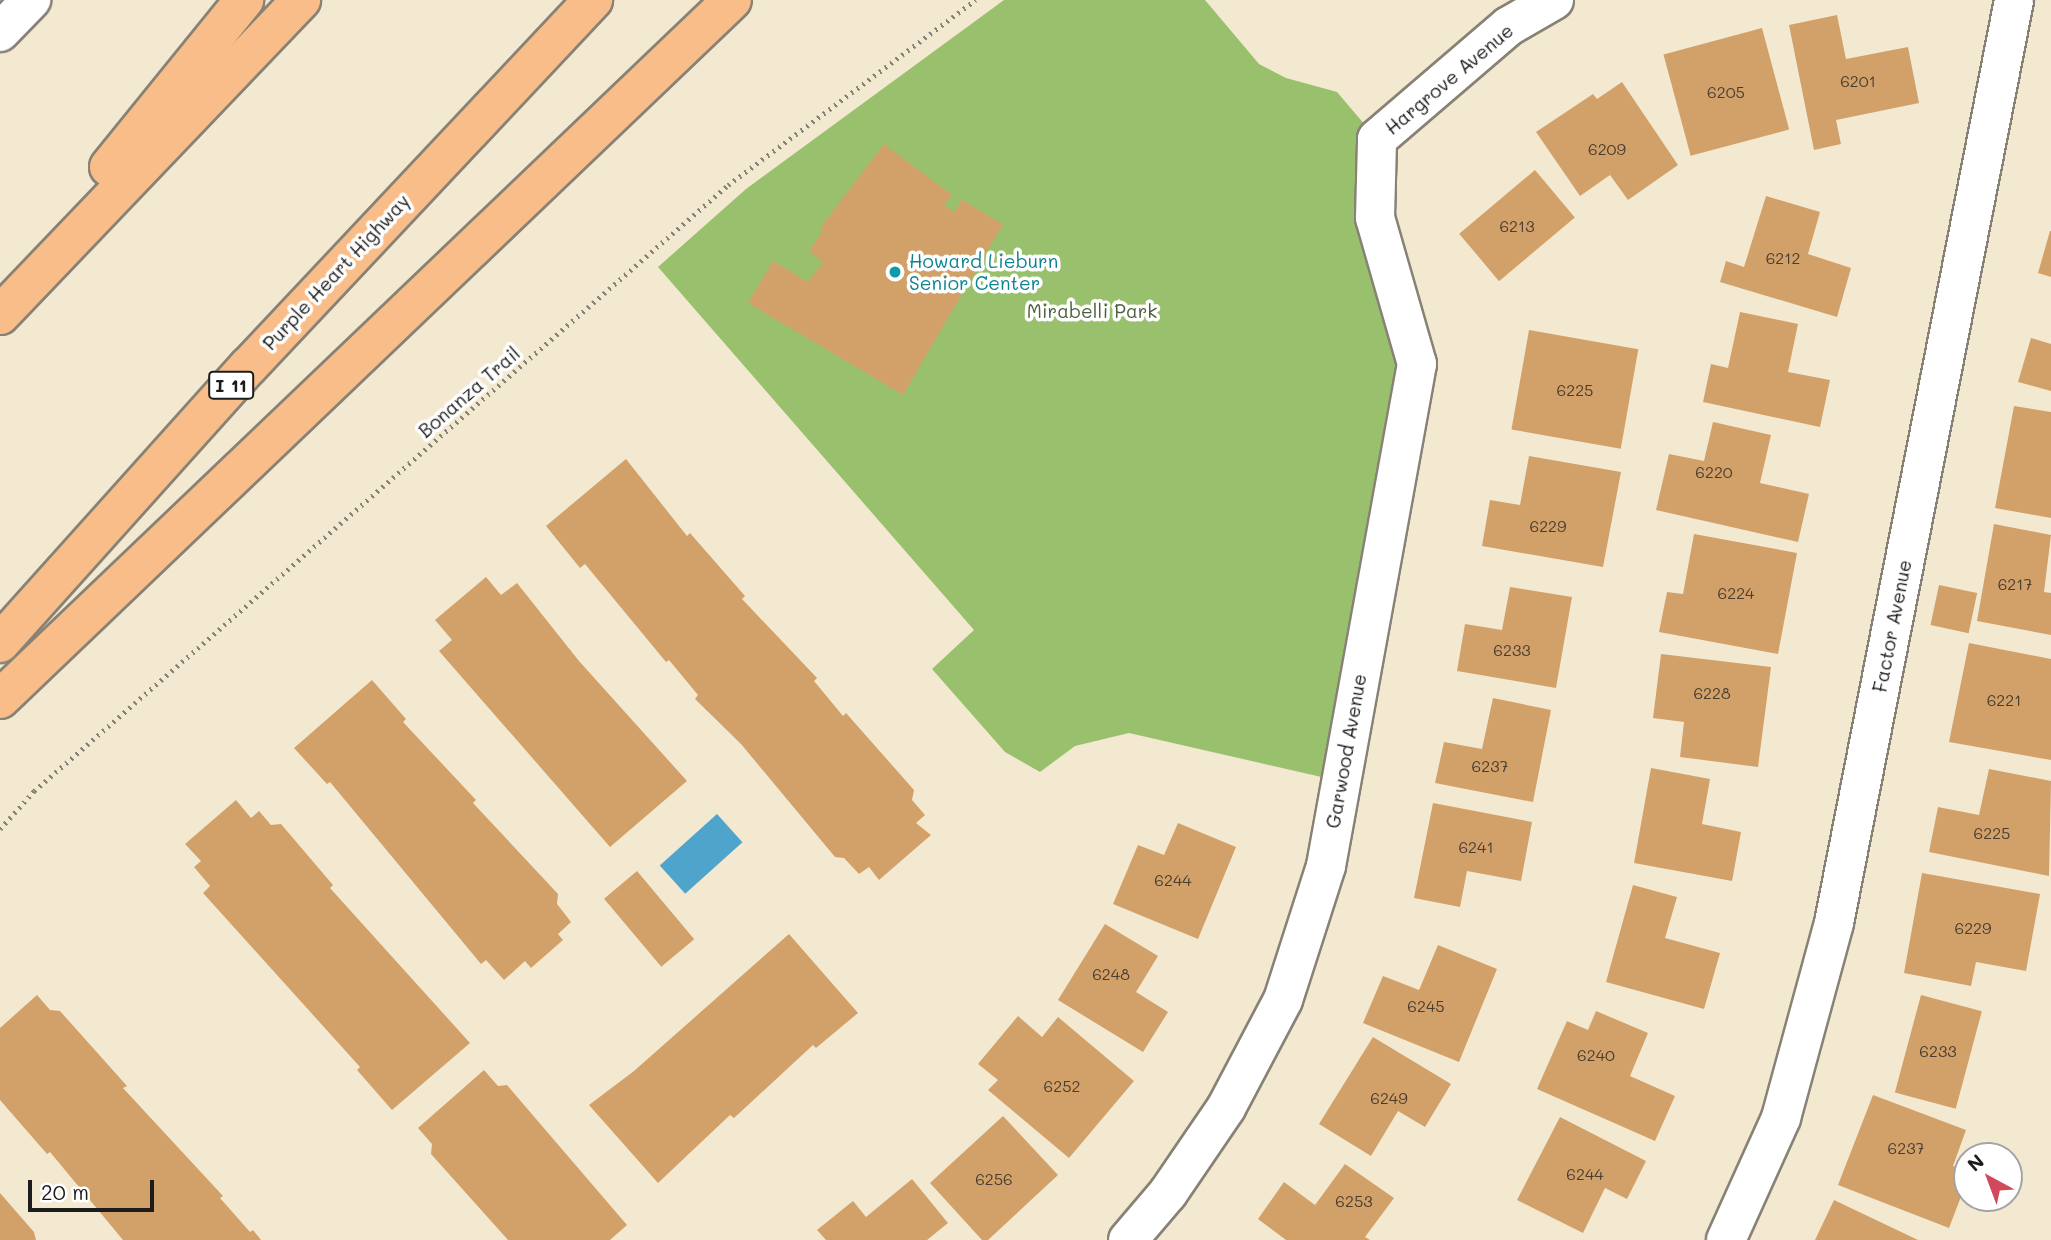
<!DOCTYPE html>
<html>
<head>
<meta charset="utf-8">
<style>
	body { margin:0 }
	#map { position:relative; width:2051px; height:1240px; overflow:hidden; background:#f3e9d1; font-family:Mali,sans-serif }
	div>[style] { position:absolute }
	.green>* { inset:0; background:#99c16d }
	.water>* { inset:0; background:#4fa4cb; transform-origin:0 0 }
	.building>* { inset:0; background:#d2a16a; transform-origin:0 0 }
	.path>* { height:4.5px; margin-top:-2.25px; transform-origin:0; background:repeating-linear-gradient(90deg,#888276 0 2px,transparent 0 7px) }
	.roads { filter:drop-shadow(2px 0 #888276) drop-shadow(-2px 0 #888276) drop-shadow(0 2px #888276) drop-shadow(0 -2px #888276) }
	.street>* { height:38px; margin:-19px; padding:0 19px; transform-origin:19px; border-radius:19px; background:#fff }
	.highway>* { height:38px; margin:-19px; padding:0 19px; transform-origin:19px; border-radius:19px; background:#f8bd88 }
	.dots>* { width:19px; height:19px; translate:-50% -50%; box-sizing:border-box; border:4px solid #fff; border-radius:50% }
	span { translate:-50% -50%; white-space:nowrap; text-align:center; line-height:1.15; -webkit-text-stroke:7px #fff; paint-order:stroke }
	.number-label { font-size:16px; color:#4a3d30 }
	.number-label span { -webkit-text-stroke-width:0 }
	.shield-label span { padding:2px 5px; background:#fff; border:2px solid; border-radius:5px; -webkit-text-stroke-width:0 }
	.shield-label { font-size:18px; color:#1c1c1c; font-weight:700 }
	.street-label { font-size:19px; color:#1c1c1c }
	.culture-label { font-size:19px; color:#0d838f }
	.left { translate:0 -50%; text-align:left }
	.park-label { font-size:19px; color:#4e5e3c }
	.north { position:absolute; left:1953px; top:1142px; width:70px; height:70px; box-sizing:border-box; background:#fff; border:2px solid #a4a4a4; border-radius:50%; rotate:319deg; font-size:19px; font-weight:700; line-height:28px; text-align:center; color:#1c1c1c }
	.north::after { content:''; display:block; margin:auto; width:24px; height:32px; background:#d1495b; clip-path:polygon(50% 0,100% 100%,50% 72%,0 100%) }
	.scale { position:absolute; left:28px; top:1180px; width:126px; height:32px; box-sizing:border-box; border:4px solid #1c1c1c; border-top:0; padding-left:9px; font-size:21px; line-height:24px; white-space:nowrap; color:#1c1c1c; -webkit-text-stroke:5px #fff; paint-order:stroke }
</style>
</head>
<body>
<div id="map">
	<div class="green">
		<i style="clip-path:polygon(1004px 0,1205px 0,1259px 64px,1286px 78px,1337px 92px,1377px 139px,1417px 364px,1339px 781px,1129px 733px,1075px 746px,1040px 772px,1005px 752px,932px 669px,974px 630px,658px 267px,746px 189px)"></i>
	</div>
	<div class="water">
		<i style="left:717px;top:814px;width:38px;height:77px;rotate:48deg"></i>
	</div>
	<div class="building">
		<i style="clip-path:polygon(1837px 15px,1846px 59px,1908px 47px,1919px 103px,1836px 120px,1841px 144px,1814px 150px,1789px 25px)"></i>
		<i style="left:1762px;top:28px;width:105px;height:102px;rotate:75deg"></i>
		<i style="clip-path:polygon(1622px 82px,1678px 165px,1628px 200px,1610px 175px,1580px 196px,1536px 132px,1593px 94px,1597px 99px)"></i>
		<i style="clip-path:polygon(884px 144px,952px 195px,944px 205px,954px 212px,962px 200px,1003px 224px,903px 395px,748px 303px,773px 261px,808px 282px,823px 262px,809px 251px,823px 231px,820px 228px)"></i>
		<i style="left:1535px;top:170px;width:62px;height:99px;rotate:50deg"></i>
		<i style="clip-path:polygon(1766px 196px,1820px 212px,1808px 254px,1851px 268px,1837px 317px,1720px 282px,1726px 261px,1744px 267px)"></i>
		<i style="clip-path:polygon(2050px 231px,2051px 231px,2051px 277px,2038px 273px)"></i>
		<i style="clip-path:polygon(1740px 312px,1798px 324px,1788px 372px,1830px 380px,1820px 427px,1703px 402px,1711px 364px,1728px 368px)"></i>
		<i style="left:1529px;top:330px;width:111px;height:101px;rotate:10deg"></i>
		<i style="clip-path:polygon(2031px 338px,2051px 344px,2051px 391px,2018px 382px)"></i>
		<i style="clip-path:polygon(2014px 406px,2051px 412px,2051px 518px,1995px 508px)"></i>
		<i style="clip-path:polygon(1713px 422px,1771px 435px,1760px 483px,1809px 494px,1798px 542px,1656px 510px,1669px 454px,1704px 461px)"></i>
		<i style="clip-path:polygon(1529px 456px,1621px 472px,1603px 567px,1482px 546px,1490px 500px,1520px 505px)"></i>
		<i style="clip-path:polygon(626px 459px,687px 536px,690px 533px,745px 596px,742px 599px,817px 678px,814px 681px,843px 716px,846px 713px,914px 790px,912px 800px,925px 815px,916px 823px,931px 835px,879px 880px,869px 867px,859px 874px,844px 858px,835px 857px,741px 744px,695px 699px,698px 695px,669px 660px,666px 662px,585px 564px,580px 568px,546px 526px)"></i>
		<i style="clip-path:polygon(1994px 524px,2051px 535px,2044px 592px,2051px 593px,2051px 635px,1977px 621px)"></i>
		<i style="clip-path:polygon(1694px 534px,1797px 553px,1778px 654px,1659px 632px,1667px 592px,1683px 594px)"></i>
		<i style="clip-path:polygon(486px 577px,501px 595px,517px 583px,579px 661px,687px 781px,610px 847px,439px 651px,452px 640px,435px 620px)"></i>
		<i style="left:1939px;top:585px;width:39px;height:41px;rotate:12deg"></i>
		<i style="clip-path:polygon(1510px 587px,1572px 597px,1556px 688px,1457px 671px,1465px 624px,1502px 630px)"></i>
		<i style="clip-path:polygon(1969px 643px,2051px 659px,2051px 760px,1949px 742px)"></i>
		<i style="clip-path:polygon(1661px 654px,1771px 667px,1758px 767px,1680px 757px,1684px 722px,1653px 718px)"></i>
		<i style="clip-path:polygon(372px 680px,406px 719px,403px 722px,476px 800px,473px 803px,558px 894px,557px 904px,571px 922px,558px 934px,563px 940px,531px 968px,525px 961px,504px 980px,486px 960px,481px 964px,330px 782px,327px 784px,294px 748px)"></i>
		<i style="clip-path:polygon(1493px 698px,1551px 710px,1533px 802px,1435px 783px,1444px 742px,1482px 749px)"></i>
		<i style="clip-path:polygon(1651px 768px,1710px 779px,1702px 824px,1741px 832px,1732px 881px,1634px 863px)"></i>
		<i style="clip-path:polygon(1989px 769px,2051px 781px,2049px 876px,1929px 852px,1938px 807px,1979px 815px)"></i>
		<i style="clip-path:polygon(236px 800px,251px 818px,259px 811px,271px 825px,281px 824px,333px 885px,330px 888px,470px 1043px,392px 1110px,357px 1070px,360px 1067px,203px 893px,210px 886px,194px 867px,201px 861px,185px 844px)"></i>
		<i style="clip-path:polygon(1433px 803px,1532px 822px,1521px 881px,1467px 871px,1460px 907px,1414px 898px)"></i>
		<i style="clip-path:polygon(1178px 823px,1236px 847px,1198px 939px,1113px 904px,1138px 845px,1164px 855px)"></i>
		<i style="left:637px;top:871px;width:89px;height:43px;rotate:50deg"></i>
		<i style="clip-path:polygon(1922px 873px,2040px 894px,2026px 971px,1976px 962px,1971px 986px,1904px 973px)"></i>
		<i style="clip-path:polygon(1633px 885px,1677px 897px,1665px 938px,1720px 953px,1704px 1009px,1606px 982px)"></i>
		<i style="clip-path:polygon(1105px 924px,1158px 956px,1136px 992px,1168px 1012px,1143px 1052px,1058px 1000px)"></i>
		<i style="clip-path:polygon(789px 934px,858px 1013px,816px 1048px,813px 1045px,734px 1118px,730px 1115px,658px 1183px,589px 1105px,634px 1071px)"></i>
		<i style="clip-path:polygon(1438px 945px,1497px 969px,1459px 1062px,1363px 1023px,1383px 976px,1419px 990px)"></i>
		<i style="clip-path:polygon(37px 995px,50px 1010px,60px 1011px,127px 1086px,123px 1088px,223px 1196px,220px 1198px,250px 1232px,253px 1230px,261px 1240px,123px 1240px,50px 1152px,47px 1154px,0 1100px,0 1028px)"></i>
		<i style="left:1921px;top:995px;width:63px;height:101px;rotate:15deg"></i>
		<i style="clip-path:polygon(1596px 1011px,1648px 1033px,1630px 1076px,1675px 1096px,1655px 1141px,1537px 1089px,1567px 1021px,1588px 1030px)"></i>
		<i style="clip-path:polygon(1018px 1016px,1042px 1037px,1058px 1017px,1134px 1081px,1069px 1158px,988px 1090px,998px 1080px,978px 1064px)"></i>
		<i style="clip-path:polygon(1373px 1037px,1451px 1084px,1425px 1127px,1398px 1111px,1371px 1156px,1319px 1124px)"></i>
		<i style="clip-path:polygon(484px 1070px,498px 1086px,507px 1085px,627px 1225px,610px 1240px,508px 1240px,431px 1154px,432px 1144px,418px 1128px)"></i>
		<i style="clip-path:polygon(1873px 1095px,1966px 1130px,1953px 1166px,1967px 1171px,1967px 1181px,1949px 1228px,1838px 1185px)"></i>
		<i style="clip-path:polygon(1003px 1116px,1058px 1175px,988px 1240px,982px 1240px,930px 1183px)"></i>
		<i style="clip-path:polygon(1560px 1117px,1646px 1161px,1627px 1199px,1605px 1188px,1583px 1233px,1517px 1200px)"></i>
		<i style="clip-path:polygon(1345px 1164px,1394px 1198px,1365px 1237px,1370px 1240px,1286px 1240px,1258px 1219px,1284px 1182px,1315px 1205px)"></i>
		<i style="clip-path:polygon(912px 1179px,948px 1223px,927px 1240px,826px 1240px,817px 1230px,853px 1201px,866px 1217px)"></i>
		<i style="clip-path:polygon(0 1193px,34px 1232px,36px 1240px,0 1240px)"></i>
		<i style="clip-path:polygon(1834px 1200px,1918px 1240px,1815px 1240px)"></i>
	</div>
	<div class="path">
		<i style="left:0;top:829px;width:51px;rotate:-48.2deg"></i>
		<i style="left:34px;top:791px;width:921px;rotate:-41.13deg"></i>
		<i style="left:728px;top:185px;width:309px;rotate:-36.8deg"></i>
	</div>
	<div class="roads">
		<div class="street">
			<i style="left:0;top:32px;width:45px;rotate:-45.9deg"></i>
			<i style="left:1128px;top:1240px;width:62px;rotate:-49.6deg"></i>
			<i style="left:1168px;top:1193px;width:103px;rotate:-55.7deg"></i>
			<i style="left:1226px;top:1108px;width:122px;rotate:-62.2deg"></i>
			<i style="left:1283px;top:1000px;width:141px;rotate:-72.2deg"></i>
			<i style="left:1326px;top:866px;width:510px;rotate:-79.73deg"></i>
			<i style="left:1417px;top:364px;width:152px;rotate:-106deg"></i>
			<i style="left:1375px;top:218px;width:79px;rotate:-88.5deg"></i>
			<i style="left:1377px;top:139px;width:174px;rotate:-40.6deg"></i>
			<i style="left:1509px;top:26px;width:52px;rotate:-30deg"></i>
			<i style="left:1726px;top:1240px;width:134px;rotate:-65.7deg"></i>
			<i style="left:1781px;top:1118px;width:202px;rotate:-74.8deg"></i>
			<i style="left:1834px;top:923px;width:940px;rotate:-78.96deg"></i>
		</div>
		<div class="highway">
			<i style="left:109px;top:167px;width:215px;rotate:-51deg"></i>
			<i style="left:0;top:315px;width:436px;rotate:-46.3deg"></i>
			<i style="left:0;top:643px;width:371px;rotate:-48.1deg"></i>
			<i style="left:248px;top:367px;width:504px;rotate:-46.77deg"></i>
			<i style="left:0;top:699px;width:1012px;rotate:-43.68deg"></i>
		</div>
	</div>
	<div class="dots">
		<i style="left:895px;top:272px;background:#0f9aa8"></i>
	</div>
	<div class="number-label">
		<span style="left:1858px;top:81px">6201</span>
		<span style="left:1726px;top:92px">6205</span>
		<span style="left:1607px;top:149px">6209</span>
		<span style="left:1517px;top:226px">6213</span>
		<span style="left:1783px;top:258px">6212</span>
		<span style="left:1575px;top:390px">6225</span>
		<span style="left:1714px;top:472px">6220</span>
		<span style="left:1548px;top:526px">6229</span>
		<span style="left:2015px;top:584px">6217</span>
		<span style="left:1736px;top:593px">6224</span>
		<span style="left:1512px;top:650px">6233</span>
		<span style="left:1712px;top:693px">6228</span>
		<span style="left:2004px;top:700px">6221</span>
		<span style="left:1490px;top:766px">6237</span>
		<span style="left:1992px;top:833px">6225</span>
		<span style="left:1476px;top:847px">6241</span>
		<span style="left:1173px;top:880px">6244</span>
		<span style="left:1973px;top:928px">6229</span>
		<span style="left:1111px;top:974px">6248</span>
		<span style="left:1426px;top:1006px">6245</span>
		<span style="left:1938px;top:1051px">6233</span>
		<span style="left:1596px;top:1055px">6240</span>
		<span style="left:1062px;top:1086px">6252</span>
		<span style="left:1389px;top:1098px">6249</span>
		<span style="left:1906px;top:1148px">6237</span>
		<span style="left:1585px;top:1174px">6244</span>
		<span style="left:994px;top:1179px">6256</span>
		<span style="left:1354px;top:1201px">6253</span>
	</div>
	<div class="shield-label">
		<span style="left:231px;top:385px">I 11</span>
	</div>
	<div class="street-label">
		<span style="left:1449px;top:79px;rotate:-40deg">Hargrove Avenue</span>
		<span style="left:336px;top:272px;rotate:-47deg">Purple Heart Highway</span>
		<span style="left:469px;top:392px;rotate:-41deg">Bonanza Trail</span>
		<span style="left:1892px;top:626px;rotate:-79deg">Factor Avenue</span>
		<span style="left:1346px;top:751px;rotate:-80deg">Garwood Avenue</span>
	</div>
	<div class="culture-label">
		<span class="left" style="left:909px;top:272px">Howard Lieburn<br>Senior Center</span>
	</div>
	<div class="park-label">
		<span style="left:1092px;top:311px">Mirabelli Park</span>
	</div>
	<div class="north">N</div>
	<div class="scale">20 m</div>
</div>
</body>
</html>
